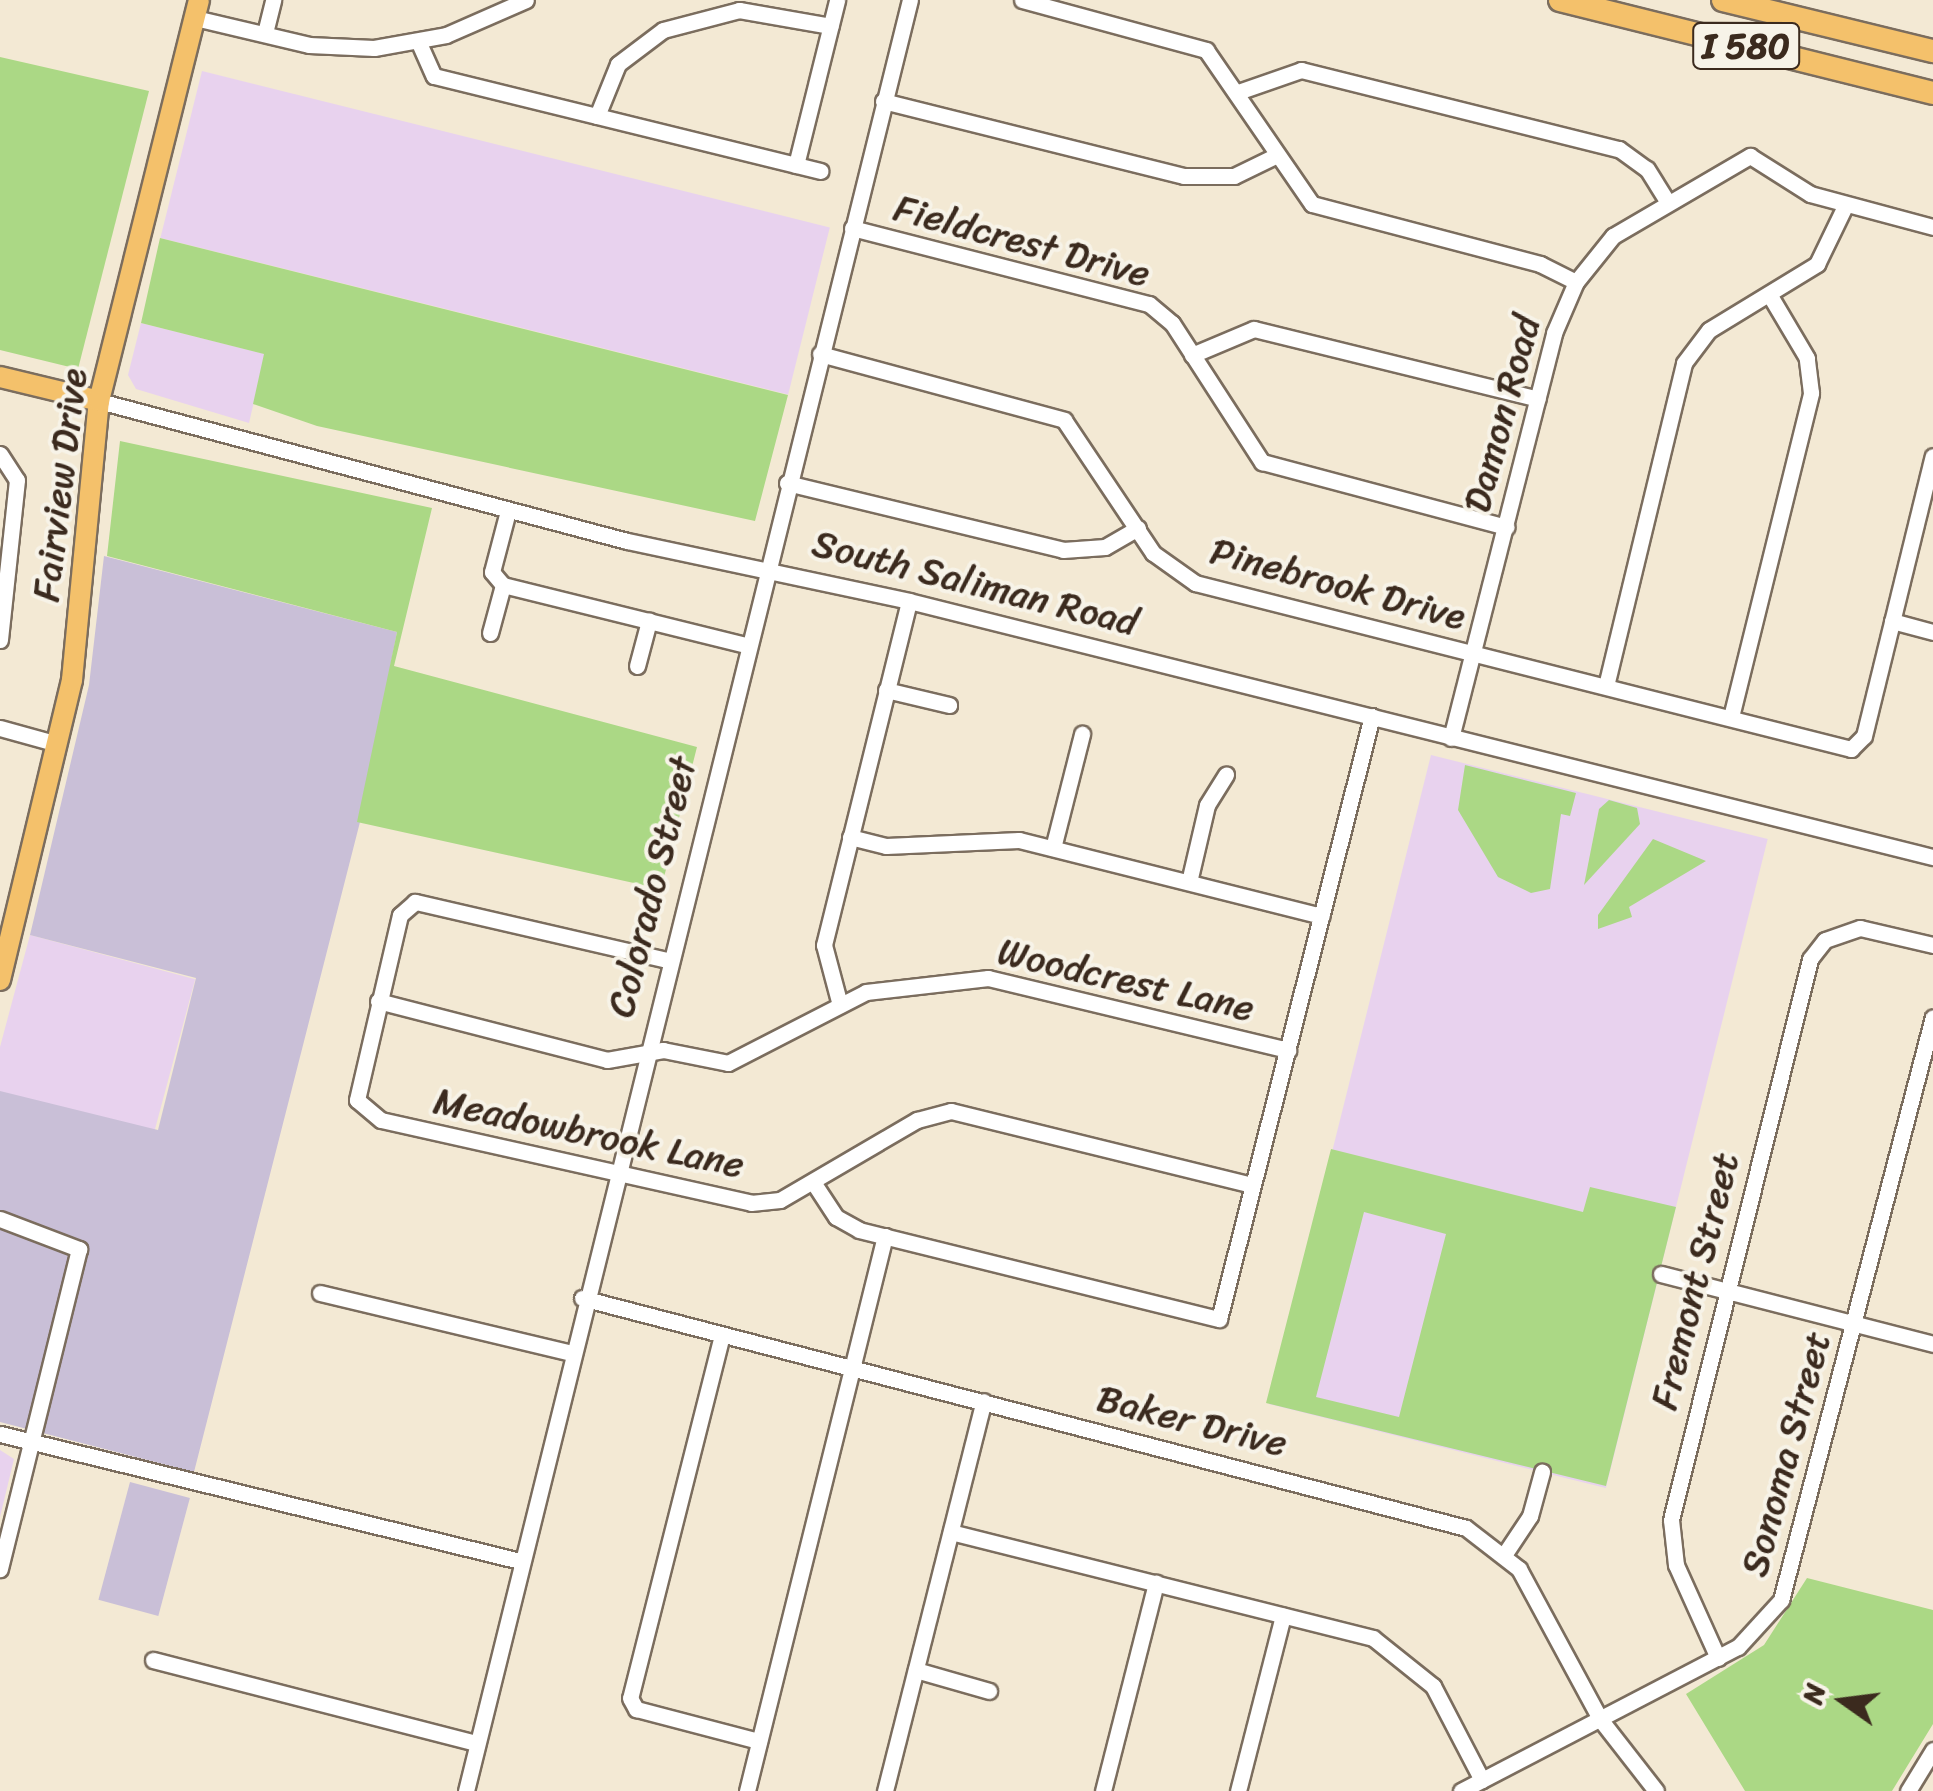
<!DOCTYPE html>
<html>
<head>
<meta charset="utf-8">
<style>
	body { margin:0 }
	#map { position:relative; width:1933px; height:1791px; overflow:hidden; background:#f3e9d4; font-family:Sriracha,sans-serif }
	div>[style] { position:absolute }
	.built>* { inset:0; background:#e8d2ee; transform-origin:0 0 }
	.industrial>* { inset:0; background:#c9bfd7; transform-origin:0 0 }
	.green>* { inset:0; background:#abd885 }
	.roads { filter:drop-shadow(2px 0 #7b6d5e) drop-shadow(-2px 0 #7b6d5e) drop-shadow(0 2px #7b6d5e) drop-shadow(0 -2px #7b6d5e) }
	.minor>* { height:15px; margin:-7.5px; padding:0 7.5px; transform-origin:7.5px; border-radius:7.5px; background:#fff }
	.major>* { height:20px; margin:-10px; padding:0 10px; transform-origin:10px; border-radius:10px; background:#f4c16b }
	.highway>* { height:22px; margin:-11px; padding:0 11px; transform-origin:11px; border-radius:11px; background:#f4c16b }
	span { translate:-50% -50%; white-space:nowrap; text-align:center; line-height:1.15; -webkit-text-stroke:8px #f7f3e8; paint-order:stroke }
	.shield-label span { padding:2px 8px; background:#f7f3e8; border:2px solid; border-radius:8px; -webkit-text-stroke-width:0 }
	.shield-label { font-size:35px; color:#3b2a1e; font-weight:700 }
	.street-label { font-size:38px; color:#3b2a1e }
	.north { position:absolute; left:1793px; top:1651px; width:100px; height:100px; -webkit-text-stroke:8px #f7f3e8; paint-order:stroke; rotate:284deg; font-size:28px; font-weight:700; line-height:40px; text-align:center; color:#3b2a1e }
	.north::after { content:''; display:block; margin:auto; width:35px; height:45px; background:#3b2a1e; clip-path:polygon(50% 0,100% 100%,50% 72%,0 100%) }
</style>
</head>
<body>
<div id="map">
	<div class="built">
		<i style="left:202px;top:71px;width:647px;height:172px;rotate:14deg"></i>
		<i style="clip-path:polygon(141px 323px,265px 354px,249px 423px,136px 389px,128px 375px)"></i>
		<i style="left:1431px;top:755px;width:347px;height:669px;rotate:14deg"></i>
		<i style="left:30px;top:935px;width:171px;height:159px;rotate:15deg"></i>
		<i style="clip-path:polygon(0 1450px,14px 1459px,0 1517px)"></i>
	</div>
	<div class="industrial">
		<i style="clip-path:polygon(104px 556px,397px 632px,360px 822px,194px 1472px,0 1422px,0 1091px,158px 1130px,196px 978px,30px 935px,89px 685px)"></i>
		<i style="left:130px;top:1482px;width:62px;height:122px;rotate:15deg"></i>
	</div>
	<div class="green">
		<i style="clip-path:polygon(0 57px,149px 91px,78px 369px,0 350px)"></i>
		<i style="clip-path:polygon(160px 238px,788px 395px,755px 521px,317px 426px,253px 404px,264px 354px,141px 323px)"></i>
		<i style="clip-path:polygon(120px 441px,432px 508px,394px 666px,697px 747px,661px 889px,357px 822px,397px 632px,107px 556px)"></i>
		<i style="clip-path:polygon(1465px 765px,1576px 793px,1570px 816px,1561px 814px,1550px 889px,1531px 893px,1498px 877px,1458px 810px)"></i>
		<i style="clip-path:polygon(1609px 800px,1637px 808px,1640px 824px,1584px 885px,1599px 809px)"></i>
		<i style="clip-path:polygon(1653px 839px,1706px 861px,1629px 907px,1632px 917px,1598px 929px,1598px 915px)"></i>
		<i style="clip-path:polygon(evenodd,1331px 1149px,1583px 1212px,1590px 1187px,1676px 1207px,1606px 1486px,1266px 1403px,1331px 1149px,1364px 1212px,1446px 1234px,1399px 1417px,1316px 1397px,1364px 1212px)"></i>
		<i style="clip-path:polygon(1807px 1578px,1933px 1610px,1933px 1724px,1892px 1791px,1745px 1791px,1686px 1694px,1764px 1645px)"></i>
	</div>
	<div class="roads">
		<div class="minor">
			<i style="left:1022px;top:0;width:191px;rotate:15.2deg"></i>
			<i style="left:1206px;top:50px;width:187px;rotate:55.5deg"></i>
			<i style="left:1312px;top:204px;width:236px;rotate:14.7deg"></i>
			<i style="left:1540px;top:264px;width:40px;rotate:26.6deg"></i>
			<i style="left:195px;top:18px;width:117px;rotate:13.3deg"></i>
			<i style="left:309px;top:45px;width:65px;rotate:2.6deg"></i>
			<i style="left:374px;top:48px;width:73px;rotate:-10.2deg"></i>
			<i style="left:446px;top:35px;width:87px;rotate:-23.6deg"></i>
			<i style="left:265px;top:33px;width:34px;rotate:-76deg"></i>
			<i style="left:419px;top:43px;width:36px;rotate:66deg"></i>
			<i style="left:434px;top:76px;width:398px;rotate:13.8deg"></i>
			<i style="left:1238px;top:92px;width:67px;rotate:-19.2deg"></i>
			<i style="left:1301px;top:70px;width:328px;rotate:14deg"></i>
			<i style="left:1619px;top:149px;width:34px;rotate:36deg"></i>
			<i style="left:1647px;top:169px;width:36px;rotate:58deg"></i>
			<i style="left:883px;top:101px;width:310px;rotate:14deg"></i>
			<i style="left:1184px;top:176px;width:50px"></i>
			<i style="left:1234px;top:176px;width:48px;rotate:-26deg"></i>
			<i style="left:597px;top:116px;width:56px;rotate:-68deg"></i>
			<i style="left:618px;top:64px;width:56px;rotate:-37.1deg"></i>
			<i style="left:663px;top:30px;width:79px;rotate:-14.7deg"></i>
			<i style="left:739px;top:10px;width:93px;rotate:9.9deg"></i>
			<i style="left:796px;top:165px;width:170px;rotate:-76deg"></i>
			<i style="left:852px;top:228px;width:307px;rotate:14.4deg"></i>
			<i style="left:1149px;top:304px;width:30px;rotate:40deg"></i>
			<i style="left:1172px;top:323px;width:166px;rotate:57.1deg"></i>
			<i style="left:1262px;top:462px;width:253px;rotate:14.9deg"></i>
			<i style="left:820px;top:354px;width:253px;rotate:15.1deg"></i>
			<i style="left:1064px;top:420px;width:160px;rotate:56.2deg"></i>
			<i style="left:1153px;top:553px;width:52px;rotate:35.5deg"></i>
			<i style="left:1195px;top:583px;width:677px;rotate:14.2deg"></i>
			<i style="left:1851px;top:749px;width:18px;rotate:-45deg"></i>
			<i style="left:1864px;top:736px;width:288px;rotate:-76.2deg"></i>
			<i style="left:1192px;top:355px;width:67px;rotate:-22.8deg"></i>
			<i style="left:1254px;top:329px;width:292px;rotate:13.8deg"></i>
			<i style="left:99px;top:401px;width:546px;rotate:14.85deg"></i>
			<i style="left:627px;top:541px;width:288px;rotate:12deg"></i>
			<i style="left:909px;top:601px;width:1056px;rotate:14.04deg"></i>
			<i style="left:0;top:454px;width:31px;rotate:57deg"></i>
			<i style="left:17px;top:480px;width:161px;rotate:96.1deg"></i>
			<i style="left:787px;top:483px;width:284px;rotate:13.6deg"></i>
			<i style="left:1063px;top:550px;width:42px;rotate:-4.1deg"></i>
			<i style="left:1105px;top:547px;width:38px;rotate:-30deg"></i>
			<i style="left:508px;top:511px;width:63px;rotate:104.7deg"></i>
			<i style="left:492px;top:572px;width:17px;rotate:50deg"></i>
			<i style="left:503px;top:585px;width:250px;rotate:13.9deg"></i>
			<i style="left:1892px;top:621px;width:42px;rotate:15deg"></i>
			<i style="left:490px;top:633px;width:50px;rotate:-74.8deg"></i>
			<i style="left:637px;top:666px;width:47px;rotate:-75.1deg"></i>
			<i style="left:1606px;top:686px;width:332px;rotate:-76.4deg"></i>
			<i style="left:1684px;top:363px;width:41px;rotate:-52.9deg"></i>
			<i style="left:1709px;top:330px;width:127px;rotate:-31.4deg"></i>
			<i style="left:1817px;top:264px;width:64px;rotate:-64.2deg"></i>
			<i style="left:886px;top:690px;width:65px;rotate:13.4deg"></i>
			<i style="left:1731px;top:717px;width:334px;rotate:-76.1deg"></i>
			<i style="left:1811px;top:393px;width:35px;rotate:-97deg"></i>
			<i style="left:1807px;top:358px;width:74px;rotate:-120.7deg"></i>
			<i style="left:0;top:728px;width:60px;rotate:15.4deg"></i>
			<i style="left:1451px;top:738px;width:418px;rotate:-75.7deg"></i>
			<i style="left:1554px;top:333px;width:56px;rotate:-66.7deg"></i>
			<i style="left:1576px;top:282px;width:59px;rotate:-51.2deg"></i>
			<i style="left:1613px;top:236px;width:159px;rotate:-30.3deg"></i>
			<i style="left:1750px;top:156px;width:71px;rotate:32.3deg"></i>
			<i style="left:1810px;top:194px;width:127px;rotate:15deg"></i>
			<i style="left:850px;top:837px;width:37px;rotate:14deg"></i>
			<i style="left:886px;top:846px;width:133px;rotate:-2.6deg"></i>
			<i style="left:1019px;top:840px;width:312px;rotate:14.1deg"></i>
			<i style="left:1053px;top:848px;width:118px;rotate:-75.7deg"></i>
			<i style="left:1189px;top:882px;width:79px;rotate:-76.8deg"></i>
			<i style="left:1207px;top:805px;width:36px;rotate:-58deg"></i>
			<i style="left:667px;top:960px;width:259px;rotate:-167deg"></i>
			<i style="left:415px;top:902px;width:20px;rotate:139deg"></i>
			<i style="left:400px;top:915px;width:190px;rotate:103.1deg"></i>
			<i style="left:357px;top:1100px;width:31px;rotate:40deg"></i>
			<i style="left:381px;top:1120px;width:379px;rotate:12.6deg"></i>
			<i style="left:751px;top:1203px;width:29px;rotate:-6deg"></i>
			<i style="left:780px;top:1200px;width:159px;rotate:-30.3deg"></i>
			<i style="left:917px;top:1120px;width:35px;rotate:-15deg"></i>
			<i style="left:951px;top:1111px;width:310px;rotate:13.8deg"></i>
			<i style="left:378px;top:1001px;width:236px;rotate:14.4deg"></i>
			<i style="left:607px;top:1060px;width:57px;rotate:-10.1deg"></i>
			<i style="left:663px;top:1050px;width:66px;rotate:11.3deg"></i>
			<i style="left:728px;top:1063px;width:155px;rotate:-27.2deg"></i>
			<i style="left:866px;top:992px;width:123px;rotate:-6.5deg"></i>
			<i style="left:988px;top:978px;width:309px;rotate:13.5deg"></i>
			<i style="left:840px;top:1005px;width:62px;rotate:-104.9deg"></i>
			<i style="left:824px;top:945px;width:354px;rotate:-76.1deg"></i>
			<i style="left:813px;top:1182px;width:42px;rotate:56.7deg"></i>
			<i style="left:836px;top:1217px;width:26px;rotate:29deg"></i>
			<i style="left:859px;top:1230px;width:371px;rotate:13.9deg"></i>
			<i style="left:1219px;top:1319px;width:622px;rotate:-75.76deg"></i>
			<i style="left:0;top:1219px;width:85px;rotate:20.8deg"></i>
			<i style="left:79px;top:1249px;width:330px;rotate:103.9deg"></i>
			<i style="left:1661px;top:1274px;width:281px;rotate:14.4deg"></i>
			<i style="left:320px;top:1293px;width:255px;rotate:13.4deg"></i>
			<i style="left:582px;top:1298px;width:913px;rotate:14.58deg"></i>
			<i style="left:1466px;top:1528px;width:67px;rotate:37.7deg"></i>
			<i style="left:1519px;top:1569px;width:170px;rotate:61.6deg"></i>
			<i style="left:1600px;top:1719px;width:91px;rotate:52.1deg"></i>
			<i style="left:722px;top:1335px;width:374px;rotate:104.2deg"></i>
			<i style="left:630px;top:1698px;width:13px;rotate:61deg"></i>
			<i style="left:636px;top:1709px;width:127px;rotate:14.6deg"></i>
			<i style="left:0;top:1434px;width:531px;rotate:13.72deg"></i>
			<i style="left:951px;top:1532px;width:435px;rotate:14.1deg"></i>
			<i style="left:1373px;top:1638px;width:77px;rotate:38.7deg"></i>
			<i style="left:1433px;top:1686px;width:106px;rotate:62.5deg"></i>
			<i style="left:1504px;top:1555px;width:47px;rotate:-56.3deg"></i>
			<i style="left:1530px;top:1516px;width:46px;rotate:-74.7deg"></i>
			<i style="left:1718px;top:1658px;width:102px;rotate:-114.3deg"></i>
			<i style="left:1676px;top:1565px;width:45px;rotate:-96.3deg"></i>
			<i style="left:1671px;top:1520px;width:578px;rotate:-76.08deg"></i>
			<i style="left:1810px;top:959px;width:24px;rotate:-52deg"></i>
			<i style="left:1825px;top:940px;width:37px;rotate:-19deg"></i>
			<i style="left:1860px;top:928px;width:75px;rotate:13.1deg"></i>
			<i style="left:153px;top:1660px;width:334px;rotate:14.4deg"></i>
			<i style="left:916px;top:1670px;width:76px;rotate:16deg"></i>
			<i style="left:466px;top:1791px;width:1845px;rotate:-76.08deg"></i>
			<i style="left:747px;top:1791px;width:572px;rotate:-76.04deg"></i>
			<i style="left:885px;top:1791px;width:402px;rotate:-75.8deg"></i>
			<i style="left:1103px;top:1791px;width:215px;rotate:-75.7deg"></i>
			<i style="left:1238px;top:1791px;width:181px;rotate:-75.6deg"></i>
			<i style="left:1461px;top:1791px;width:312px;rotate:-27.5deg"></i>
			<i style="left:1738px;top:1647px;width:64px;rotate:-47.5deg"></i>
			<i style="left:1781px;top:1600px;width:602px;rotate:-75.39deg"></i>
			<i style="left:1908px;top:1791px;width:48px;rotate:-58.6deg"></i>
		</div>
		<div class="major">
			<i style="left:0;top:377px;width:102px;rotate:13.6deg"></i>
			<i style="left:0;top:980px;width:309px;rotate:-76.5deg"></i>
			<i style="left:72px;top:680px;width:280px;rotate:-84.5deg"></i>
			<i style="left:99px;top:401px;width:413px;rotate:-76deg"></i>
		</div>
		<div class="highway">
			<i style="left:1560px;top:0;width:384px;rotate:14deg"></i>
			<i style="left:1723px;top:0;width:216px;rotate:13.7deg"></i>
		</div>
	</div>
	<div class="shield-label">
		<span style="left:1746px;top:46px">I 580</span>
	</div>
	<div class="street-label">
		<span style="left:1022px;top:241px;rotate:15deg">Fieldcrest Drive</span>
		<span style="left:1502px;top:414px;rotate:-75deg">Damon Road</span>
		<span style="left:60px;top:485px;rotate:-83deg">Fairview Drive</span>
		<span style="left:975px;top:583px;rotate:14deg">South Saliman Road</span>
		<span style="left:1338px;top:584px;rotate:15deg">Pinebrook Drive</span>
		<span style="left:652px;top:887px;rotate:-76deg">Colorado Street</span>
		<span style="left:1126px;top:980px;rotate:13deg">Woodcrest Lane</span>
		<span style="left:589px;top:1133px;rotate:12deg">Meadowbrook Lane</span>
		<span style="left:1695px;top:1281px;rotate:-76deg">Fremont Street</span>
		<span style="left:1192px;top:1421px;rotate:14deg">Baker Drive</span>
		<span style="left:1786px;top:1454px;rotate:-75deg">Sonoma Street</span>
	</div>
	<div class="north">N</div>
</div>
</body>
</html>
